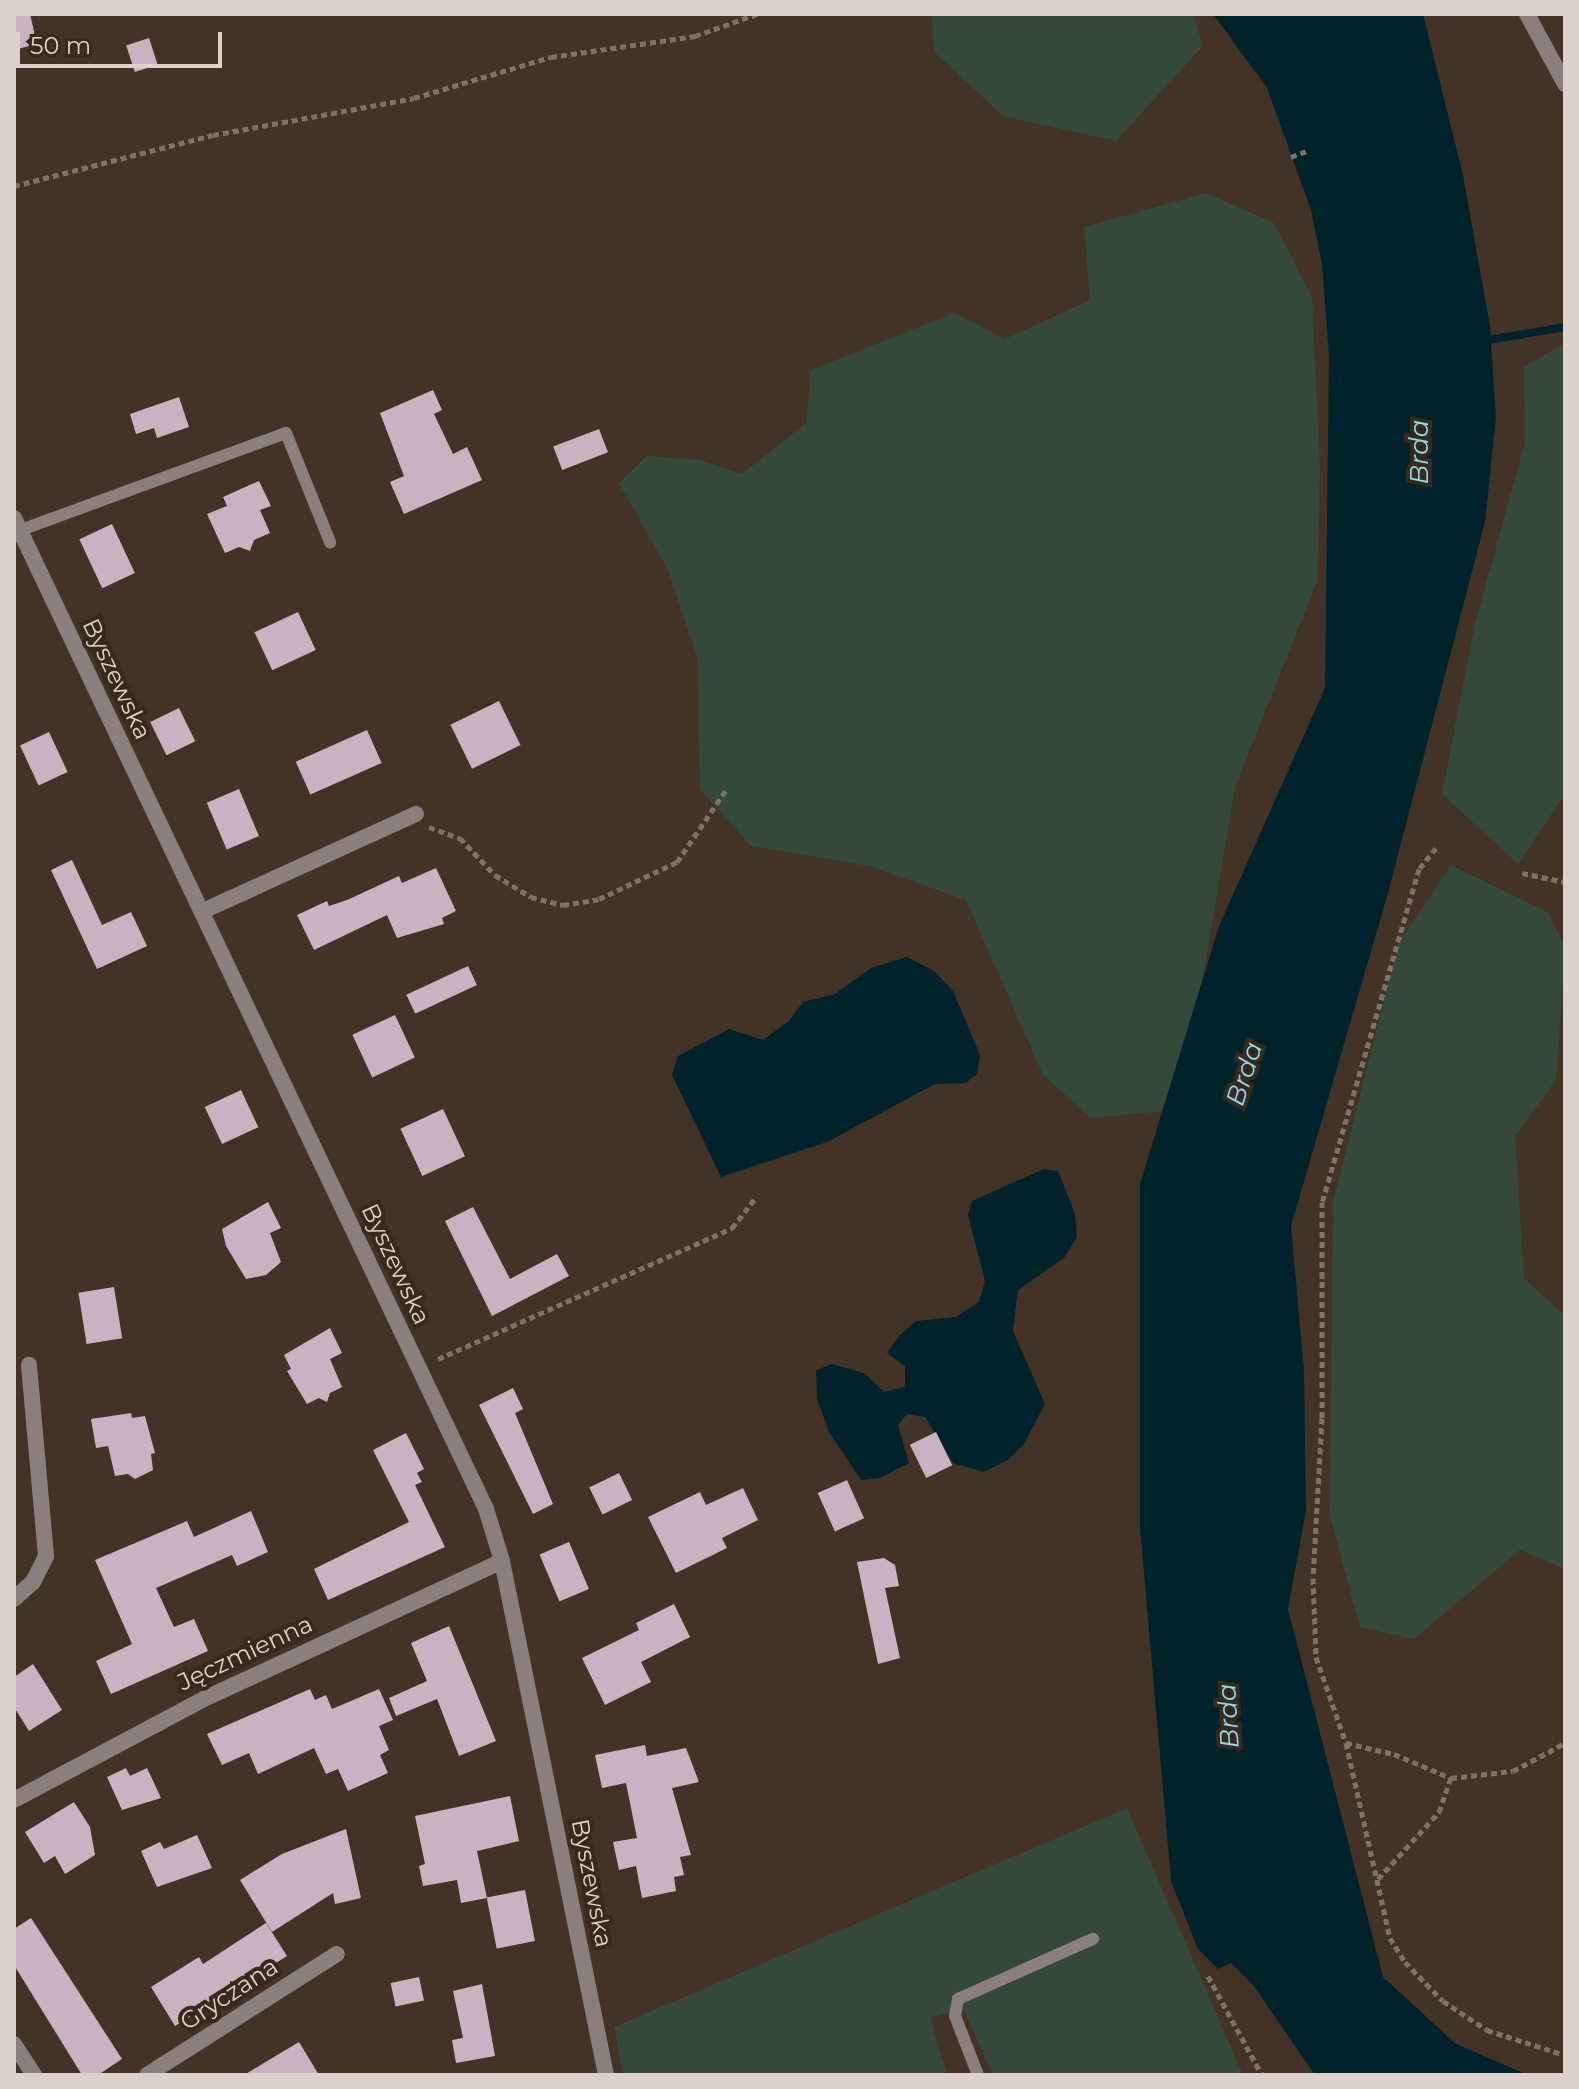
<!DOCTYPE html>
<html>
<head>
<meta charset="utf-8">
<style>
	body { margin:0 }
	#map { position:relative; width:1579px; height:2089px; overflow:hidden; background:#433326; font-family:Montserrat,sans-serif }
	div>[style] { position:absolute }
	.green>* { inset:0; background:#34493a }
	.water>* { inset:0; background:#00232b }
	.stream>* { height:8px; margin:-4px; padding:0 4px; transform-origin:4px; border-radius:4px; background:#00232b }
	.building>* { inset:0; background:#c9b3c1; transform-origin:0 0 }
	.path>* { height:5px; margin-top:-2.5px; transform-origin:0; background:repeating-linear-gradient(90deg,#7f7166 0 6px,transparent 0 10px) }
	.service>* { height:12px; margin:-6px; padding:0 6px; transform-origin:6px; border-radius:6px; background:#8a7f7d }
	.minor>* { height:16px; margin:-8px; padding:0 8px; transform-origin:8px; border-radius:8px; background:#8a7f7d }
	span { translate:-50% -50%; white-space:nowrap; text-align:center; line-height:1.15; -webkit-text-stroke:8px #39291d; paint-order:stroke }
	.street-label { font-size:24px; color:#ddd2cb }
	.water-label { font-size:26px; color:#89dbee; font-style:italic }
	.frame { position:absolute; inset:0; border:16px solid #ddd2cb; pointer-events:none }
	.scale { position:absolute; left:16px; top:32px; width:206px; height:36px; box-sizing:border-box; border:4px solid #ddd2cb; border-top:0; padding-left:10px; font-size:24px; line-height:28px; white-space:nowrap; color:#ddd2cb; -webkit-text-stroke:6px #39291d; paint-order:stroke }
</style>
</head>
<body>
<div id="map">
	<div class="green">
		<i style="clip-path:polygon(932px 14px,1193px 14px,1203px 46px,1116px 141px,1003px 116px,934px 52px)"></i>
		<i style="clip-path:polygon(1206px 193px,1274px 223px,1312px 298px,1320px 469px,1317px 582px,1235px 787px,1202px 983px,1163px 1111px,1091px 1118px,1043px 1075px,966px 900px,869px 866px,751px 846px,700px 789px,698px 659px,668px 570px,619px 483px,647px 456px,700px 460px,742px 474px,806px 423px,811px 370px,954px 313px,1005px 339px,1090px 300px,1084px 227px)"></i>
		<i style="clip-path:polygon(1565px 343px,1565px 794px,1518px 864px,1442px 794px,1474px 628px,1525px 442px,1524px 367px)"></i>
		<i style="clip-path:polygon(1451px 865px,1547px 912px,1565px 946px,1556px 1080px,1515px 1136px,1524px 1278px,1565px 1316px,1565px 1569px,1520px 1550px,1414px 1639px,1360px 1627px,1330px 1515px,1333px 1204px,1398px 944px)"></i>
		<i style="clip-path:polygon(1127px 1808px,1243px 2075px,993px 2075px,964px 2010px,930px 2017px,947px 2075px,623px 2075px,614px 2027px)"></i>
	</div>
	<div class="water">
		<i style="clip-path:polygon(1213px 14px,1423px 14px,1463px 175px,1490px 326px,1496px 418px,1485px 522px,1388px 893px,1291px 1226px,1304px 1371px,1306px 1511px,1288px 1609px,1383px 1977px,1456px 2044px,1528px 2075px,1315px 2075px,1253px 1985px,1231px 1963px,1218px 1969px,1198px 1949px,1171px 1881px,1140px 1528px,1140px 1184px,1219px 926px,1325px 688px,1329px 356px,1322px 264px,1311px 210px,1267px 88px)"></i>
		<i style="clip-path:polygon(907px 957px,934px 971px,953px 991px,980px 1055px,977px 1074px,966px 1083px,935px 1084px,827px 1142px,721px 1177px,672px 1075px,678px 1056px,729px 1029px,763px 1040px,789px 1021px,803px 1002px,835px 994px,871px 968px)"></i>
		<i style="clip-path:polygon(1044px 1169px,1058px 1171px,1075px 1214px,1077px 1237px,1064px 1258px,1018px 1290px,1013px 1331px,1045px 1404px,1024px 1444px,1008px 1460px,984px 1472px,953px 1463px,925px 1417px,907px 1414px,898px 1425px,909px 1463px,880px 1478px,861px 1480px,829px 1432px,817px 1399px,816px 1370px,832px 1364px,864px 1373px,884px 1392px,905px 1387px,905px 1366px,887px 1353px,900px 1335px,916px 1321px,956px 1317px,979px 1302px,985px 1281px,968px 1215px,972px 1201px)"></i>
	</div>
	<div class="stream">
		<i style="left:1483px;top:341px;width:83px;rotate:-9.7deg"></i>
	</div>
	<div class="building">
		<i style="clip-path:polygon(14px 14px,30px 14px,37px 44px,14px 50px)"></i>
		<i style="left:149px;top:38px;width:28px;height:24px;rotate:72deg"></i>
		<i style="clip-path:polygon(433px 390px,442px 410px,434px 414px,453px 454px,467px 447px,482px 480px,404px 514px,390px 482px,404px 476px,380px 413px)"></i>
		<i style="clip-path:polygon(179px 397px,189px 427px,157px 438px,154px 428px,136px 434px,130px 414px)"></i>
		<i style="left:599px;top:429px;width:25px;height:49px;rotate:69deg"></i>
		<i style="clip-path:polygon(259px 481px,271px 506px,260px 510px,270px 533px,254px 540px,250px 551px,239px 547px,225px 553px,207px 514px,227px 506px,223px 497px)"></i>
		<i style="left:112px;top:524px;width:54px;height:36px;rotate:65deg"></i>
		<i style="left:298px;top:612px;width:42px;height:48px;rotate:65deg"></i>
		<i style="left:499px;top:701px;width:49px;height:54px;rotate:64deg"></i>
		<i style="left:179px;top:708px;width:37px;height:32px;rotate:64deg"></i>
		<i style="left:367px;top:730px;width:36px;height:78px;rotate:66deg"></i>
		<i style="left:49px;top:732px;width:44px;height:32px;rotate:65deg"></i>
		<i style="left:239px;top:789px;width:51px;height:35px;rotate:67deg"></i>
		<i style="clip-path:polygon(72px 860px,102px 925px,131px 912px,147px 946px,97px 969px,51px 870px)"></i>
		<i style="clip-path:polygon(436px 868px,456px 911px,442px 918px,444px 924px,397px 938px,387px 915px,314px 950px,297px 915px,327px 901px,329px 906px,347px 900px,399px 876px,402px 883px)"></i>
		<i style="left:468px;top:966px;width:21px;height:68px;rotate:65deg"></i>
		<i style="left:395px;top:1015px;width:47px;height:47px;rotate:65deg"></i>
		<i style="left:241px;top:1090px;width:41px;height:40px;rotate:65deg"></i>
		<i style="left:443px;top:1109px;width:52px;height:47px;rotate:65deg"></i>
		<i style="clip-path:polygon(268px 1202px,281px 1228px,270px 1233px,281px 1262px,266px 1275px,246px 1279px,226px 1246px,222px 1229px)"></i>
		<i style="clip-path:polygon(473px 1207px,510px 1279px,557px 1254px,569px 1276px,492px 1316px,445px 1221px)"></i>
		<i style="left:114px;top:1287px;width:52px;height:36px;rotate:81deg"></i>
		<i style="clip-path:polygon(330px 1328px,342px 1353px,330px 1359px,342px 1387px,330px 1393px,327px 1402px,319px 1398px,307px 1404px,287px 1371px,291px 1369px,284px 1355px)"></i>
		<i style="clip-path:polygon(513px 1388px,523px 1409px,515px 1413px,553px 1504px,533px 1514px,479px 1405px)"></i>
		<i style="clip-path:polygon(131px 1413px,132px 1418px,145px 1416px,155px 1453px,151px 1454px,153px 1470px,135px 1479px,128px 1474px,115px 1476px,108px 1446px,96px 1448px,91px 1419px)"></i>
		<i style="left:936px;top:1432px;width:37px;height:29px;rotate:64deg"></i>
		<i style="clip-path:polygon(406px 1433px,424px 1469px,417px 1473px,422px 1482px,415px 1485px,445px 1547px,328px 1600px,314px 1569px,409px 1522px,373px 1450px)"></i>
		<i style="left:619px;top:1473px;width:30px;height:33px;rotate:64deg"></i>
		<i style="left:847px;top:1480px;width:42px;height:32px;rotate:66deg"></i>
		<i style="clip-path:polygon(743px 1488px,758px 1520px,722px 1538px,727px 1548px,676px 1573px,648px 1517px,700px 1492px,706px 1505px)"></i>
		<i style="clip-path:polygon(251px 1511px,268px 1552px,237px 1566px,232px 1555px,156px 1588px,174px 1627px,194px 1619px,208px 1651px,111px 1694px,96px 1661px,132px 1644px,95px 1560px,187px 1521px,194px 1537px)"></i>
		<i style="left:569px;top:1542px;width:51px;height:32px;rotate:67deg"></i>
		<i style="clip-path:polygon(884px 1558px,895px 1565px,899px 1586px,885px 1588px,900px 1658px,878px 1664px,857px 1562px)"></i>
		<i style="clip-path:polygon(674px 1604px,690px 1637px,641px 1662px,651px 1682px,605px 1705px,582px 1658px,639px 1630px,636px 1623px)"></i>
		<i style="clip-path:polygon(449px 1626px,496px 1741px,459px 1756px,437px 1699px,396px 1716px,389px 1698px,427px 1681px,411px 1643px)"></i>
		<i style="clip-path:polygon(33px 1664px,62px 1710px,29px 1731px,14px 1707px,14px 1677px)"></i>
		<i style="clip-path:polygon(310px 1689px,315px 1700px,326px 1695px,332px 1709px,379px 1689px,393px 1720px,379px 1726px,389px 1750px,380px 1755px,388px 1773px,348px 1791px,338px 1769px,326px 1774px,314px 1748px,258px 1774px,249px 1753px,222px 1765px,207px 1734px)"></i>
		<i style="clip-path:polygon(645px 1745px,647px 1756px,686px 1748px,699px 1782px,672px 1788px,691px 1855px,680px 1857px,684px 1875px,674px 1877px,676px 1891px,642px 1898px,636px 1866px,619px 1870px,613px 1842px,637px 1838px,626px 1783px,602px 1788px,595px 1755px)"></i>
		<i style="clip-path:polygon(126px 1768px,130px 1776px,147px 1768px,161px 1798px,122px 1810px,107px 1777px)"></i>
		<i style="clip-path:polygon(510px 1796px,519px 1841px,477px 1851px,487px 1898px,461px 1903px,457px 1880px,423px 1886px,419px 1866px,425px 1864px,415px 1816px)"></i>
		<i style="clip-path:polygon(74px 1802px,90px 1827px,95px 1855px,65px 1874px,55px 1856px,44px 1863px,25px 1832px)"></i>
		<i style="clip-path:polygon(346px 1829px,361px 1898px,335px 1904px,333px 1893px,272px 1932px,240px 1880px,282px 1854px)"></i>
		<i style="clip-path:polygon(197px 1835px,212px 1868px,157px 1887px,141px 1851px,160px 1842px,164px 1849px)"></i>
		<i style="left:525px;top:1890px;width:52px;height:39px;rotate:79deg"></i>
		<i style="clip-path:polygon(31px 1918px,122px 2059px,98px 2075px,82px 2075px,14px 1965px,14px 1929px)"></i>
		<i style="clip-path:polygon(266px 1923px,287px 1956px,175px 2026px,151px 1987px,199px 1957px,203px 1964px)"></i>
		<i style="left:419px;top:1977px;width:24px;height:29px;rotate:78deg"></i>
		<i style="clip-path:polygon(482px 1984px,495px 2056px,456px 2063px,452px 2040px,463px 2038px,453px 1991px)"></i>
		<i style="clip-path:polygon(299px 2042px,319px 2075px,244px 2075px)"></i>
	</div>
	<div class="path">
		<i style="left:1291px;top:157px;width:19px;rotate:-21deg"></i>
		<i style="left:14px;top:186px;width:205px;rotate:-14.4deg"></i>
		<i style="left:213px;top:135px;width:204px;rotate:-10.4deg"></i>
		<i style="left:414px;top:98px;width:143px;rotate:-16.7deg"></i>
		<i style="left:551px;top:57px;width:146px;rotate:-8.3deg"></i>
		<i style="left:695px;top:36px;width:66px;rotate:-19.5deg"></i>
		<i style="left:429px;top:827px;width:33px;rotate:20deg"></i>
		<i style="left:460px;top:838px;width:51px;rotate:46.6deg"></i>
		<i style="left:495px;top:875px;width:42px;rotate:31.4deg"></i>
		<i style="left:531px;top:897px;width:33px;rotate:14deg"></i>
		<i style="left:563px;top:905px;width:36px;rotate:-9deg"></i>
		<i style="left:599px;top:899px;width:86px;rotate:-25.4deg"></i>
		<i style="left:677px;top:862px;width:87px;rotate:-55.8deg"></i>
		<i style="left:1436px;top:848px;width:27px;rotate:129deg"></i>
		<i style="left:1419px;top:869px;width:347px;rotate:106.2deg"></i>
		<i style="left:1322px;top:1202px;width:216px;rotate:90deg"></i>
		<i style="left:1322px;top:1418px;width:160px;rotate:93.2deg"></i>
		<i style="left:1313px;top:1578px;width:79px;rotate:87.8deg"></i>
		<i style="left:1316px;top:1657px;width:91px;rotate:70.8deg"></i>
		<i style="left:1346px;top:1743px;width:200px;rotate:77.3deg"></i>
		<i style="left:1390px;top:1938px;width:28px;rotate:58deg"></i>
		<i style="left:1405px;top:1962px;width:54px;rotate:45.7deg"></i>
		<i style="left:1443px;top:2001px;width:53px;rotate:33.4deg"></i>
		<i style="left:1487px;top:2030px;width:82px;rotate:17.8deg"></i>
		<i style="left:1522px;top:873px;width:44px;rotate:11.8deg"></i>
		<i style="left:438px;top:1359px;width:322px;rotate:-24deg"></i>
		<i style="left:732px;top:1228px;width:37px;rotate:-52deg"></i>
		<i style="left:1346px;top:1743px;width:49px;rotate:12.9deg"></i>
		<i style="left:1394px;top:1754px;width:62px;rotate:22.8deg"></i>
		<i style="left:1451px;top:1778px;width:62px;rotate:-6.4deg"></i>
		<i style="left:1513px;top:1771px;width:59px;rotate:-28.3deg"></i>
		<i style="left:1378px;top:1879px;width:91px;rotate:-47.7deg"></i>
		<i style="left:1439px;top:1812px;width:36px;rotate:-71deg"></i>
		<i style="left:1208px;top:1976px;width:113px;rotate:61.4deg"></i>
	</div>
	<div class="service">
		<i style="left:18px;top:531px;width:285px;rotate:-20.1deg"></i>
		<i style="left:286px;top:433px;width:118px;rotate:68deg"></i>
		<i style="left:978px;top:2075px;width:63px;rotate:-111.3deg"></i>
		<i style="left:955px;top:2016px;width:17px;rotate:-80deg"></i>
		<i style="left:958px;top:1999px;width:148px;rotate:-24deg"></i>
	</div>
	<div class="minor">
		<i style="left:1527px;top:14px;width:80px;rotate:61.5deg"></i>
		<i style="left:14px;top:518px;width:1098px;rotate:64.53deg"></i>
		<i style="left:486px;top:1509px;width:54px;rotate:72.9deg"></i>
		<i style="left:502px;top:1561px;width:524px;rotate:78.56deg"></i>
		<i style="left:203px;top:911px;width:234px;rotate:-24.5deg"></i>
		<i style="left:14px;top:1599px;width:25px;rotate:-42deg"></i>
		<i style="left:33px;top:1582px;width:29px;rotate:-63deg"></i>
		<i style="left:46px;top:1556px;width:192px;rotate:-95.1deg"></i>
		<i style="left:14px;top:1800px;width:217px;rotate:-28deg"></i>
		<i style="left:206px;top:1698px;width:326px;rotate:-24.8deg"></i>
		<i style="left:14px;top:2044px;width:37px;rotate:57deg"></i>
		<i style="left:147px;top:2075px;width:225px;rotate:-32.5deg"></i>
	</div>
	<div class="street-label">
		<span style="left:117px;top:679px;rotate:65deg">Byszewska</span>
		<span style="left:396px;top:1264px;rotate:65deg">Byszewska</span>
		<span style="left:245px;top:1653px;rotate:-25deg">Jęczmienna</span>
		<span style="left:592px;top:1883px;rotate:79deg">Byszewska</span>
		<span style="left:229px;top:1994px;rotate:-33deg">Gryczana</span>
	</div>
	<div class="water-label">
		<span style="left:1420px;top:452px;rotate:-90deg">Brda</span>
		<span style="left:1245px;top:1074px;rotate:-72deg">Brda</span>
		<span style="left:1229px;top:1716px;rotate:-93deg">Brda</span>
	</div>
	<div class="frame"></div>
	<div class="scale">50 m</div>
</div>
</body>
</html>
